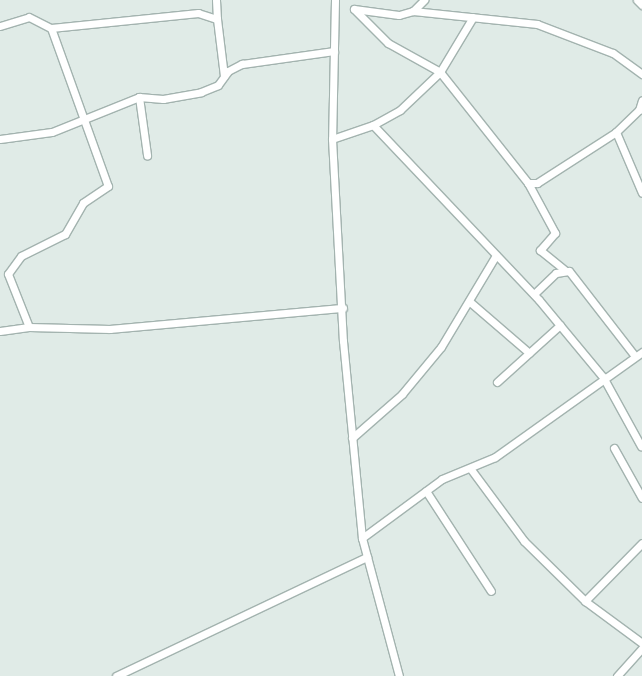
<!DOCTYPE html>
<html>
<head>
<meta charset="utf-8">
<style>
	body { margin:0 }
	#map { position:relative; width:642px; height:676px; overflow:hidden; background:#e0ebe7; font-family:"PT Sans",sans-serif }
	div>[style] { position:absolute }
	.roads { filter:drop-shadow(1px 0 #a3b3af) drop-shadow(-1px 0 #a3b3af) drop-shadow(0 1px #a3b3af) drop-shadow(0 -1px #a3b3af) }
	.street>* { height:7px; margin:-3.5px; padding:0 3.5px; transform-origin:3.5px; border-radius:3.5px; background:#fff }
	span { translate:-50% -50%; white-space:nowrap; text-align:center; line-height:1.15; -webkit-text-stroke:4.5px #f1f8f5; paint-order:stroke }
</style>
</head>
<body>
<div id="map">
	<div class="roads">
		<div class="street">
			<i style="left:216px;top:0;width:19px;rotate:87deg"></i>
			<i style="left:335px;top:0;width:139px;rotate:91.2deg"></i>
			<i style="left:332px;top:139px;width:202px;rotate:86.9deg"></i>
			<i style="left:343px;top:341px;width:198px;rotate:84.5deg"></i>
			<i style="left:362px;top:538px;width:143px;rotate:75deg"></i>
			<i style="left:637px;top:0;width:7px;rotate:45deg"></i>
			<i style="left:354px;top:9px;width:48px;rotate:45deg"></i>
			<i style="left:388px;top:43px;width:60px;rotate:29.1deg"></i>
			<i style="left:440px;top:72px;width:142px;rotate:51.6deg"></i>
			<i style="left:528px;top:183px;width:9px"></i>
			<i style="left:537px;top:183px;width:94px;rotate:-32.8deg"></i>
			<i style="left:616px;top:132px;width:66px;rotate:66.9deg"></i>
			<i style="left:354px;top:9px;width:45px;rotate:7.6deg"></i>
			<i style="left:399px;top:15px;width:15px;rotate:-16deg"></i>
			<i style="left:413px;top:11px;width:16px;rotate:-45deg"></i>
			<i style="left:413px;top:11px;width:125px;rotate:6deg"></i>
			<i style="left:537px;top:24px;width:81px;rotate:20.9deg"></i>
			<i style="left:613px;top:53px;width:36px;rotate:36deg"></i>
			<i style="left:0;top:26px;width:30px;rotate:-17deg"></i>
			<i style="left:29px;top:17px;width:25px;rotate:27deg"></i>
			<i style="left:51px;top:28px;width:168px;rotate:70.2deg"></i>
			<i style="left:108px;top:186px;width:30px;rotate:146deg"></i>
			<i style="left:83px;top:203px;width:36px;rotate:120deg"></i>
			<i style="left:65px;top:234px;width:49px;rotate:153.4deg"></i>
			<i style="left:21px;top:256px;width:22px;rotate:126deg"></i>
			<i style="left:8px;top:274px;width:57px;rotate:68.4deg"></i>
			<i style="left:51px;top:28px;width:148px;rotate:-5.8deg"></i>
			<i style="left:198px;top:13px;width:20px;rotate:18deg"></i>
			<i style="left:217px;top:19px;width:57px;rotate:83deg"></i>
			<i style="left:139px;top:97px;width:59px;rotate:82.1deg"></i>
			<i style="left:373px;top:125px;width:241px;rotate:46.5deg"></i>
			<i style="left:539px;top:300px;width:100px;rotate:50.3deg"></i>
			<i style="left:603px;top:377px;width:79px;rotate:61.2deg"></i>
			<i style="left:616px;top:132px;width:32px;rotate:-44deg"></i>
			<i style="left:639px;top:110px;width:10px;rotate:-73deg"></i>
			<i style="left:0;top:139px;width:52px;rotate:-7.7deg"></i>
			<i style="left:52px;top:132px;width:94px;rotate:-21.9deg"></i>
			<i style="left:139px;top:97px;width:24px;rotate:5deg"></i>
			<i style="left:163px;top:99px;width:39px;rotate:-10deg"></i>
			<i style="left:201px;top:92px;width:18px;rotate:-22deg"></i>
			<i style="left:218px;top:85px;width:17px;rotate:-54deg"></i>
			<i style="left:228px;top:71px;width:16px;rotate:-27deg"></i>
			<i style="left:242px;top:64px;width:93px;rotate:-8deg"></i>
			<i style="left:332px;top:139px;width:43px;rotate:-18.9deg"></i>
			<i style="left:373px;top:125px;width:31px;rotate:-29deg"></i>
			<i style="left:400px;top:110px;width:55px;rotate:-43.5deg"></i>
			<i style="left:440px;top:72px;width:64px;rotate:-59deg"></i>
			<i style="left:528px;top:183px;width:57px;rotate:61.6deg"></i>
			<i style="left:555px;top:233px;width:23px;rotate:131deg"></i>
			<i style="left:540px;top:250px;width:32px;rotate:39deg"></i>
			<i style="left:534px;top:294px;width:30px;rotate:-44deg"></i>
			<i style="left:556px;top:273px;width:13px;rotate:-9deg"></i>
			<i style="left:569px;top:271px;width:108px;rotate:52.2deg"></i>
			<i style="left:470px;top:302px;width:78px;rotate:40.8deg"></i>
			<i style="left:0;top:331px;width:29px;rotate:-8deg"></i>
			<i style="left:29px;top:327px;width:81px;rotate:1.4deg"></i>
			<i style="left:110px;top:329px;width:234px;rotate:-5.2deg"></i>
			<i style="left:497px;top:382px;width:85px;rotate:-42.1deg"></i>
			<i style="left:352px;top:438px;width:67px;rotate:-41.3deg"></i>
			<i style="left:402px;top:394px;width:61px;rotate:-50.3deg"></i>
			<i style="left:441px;top:347px;width:107px;rotate:-59.1deg"></i>
			<i style="left:614px;top:448px;width:57px;rotate:60.8deg"></i>
			<i style="left:470px;top:468px;width:91px;rotate:53.5deg"></i>
			<i style="left:524px;top:541px;width:86px;rotate:44.5deg"></i>
			<i style="left:585px;top:601px;width:71px;rotate:36.4deg"></i>
			<i style="left:426px;top:491px;width:119px;rotate:57deg"></i>
			<i style="left:362px;top:538px;width:99px;rotate:-36.4deg"></i>
			<i style="left:442px;top:479px;width:57px;rotate:-22.5deg"></i>
			<i style="left:495px;top:457px;width:181px;rotate:-35.5deg"></i>
			<i style="left:585px;top:601px;width:81px;rotate:-45.5deg"></i>
			<i style="left:116px;top:676px;width:278px;rotate:-25.4deg"></i>
			<i style="left:617px;top:676px;width:38px;rotate:-48deg"></i>
		</div>
	</div>
</div>
</body>
</html>
